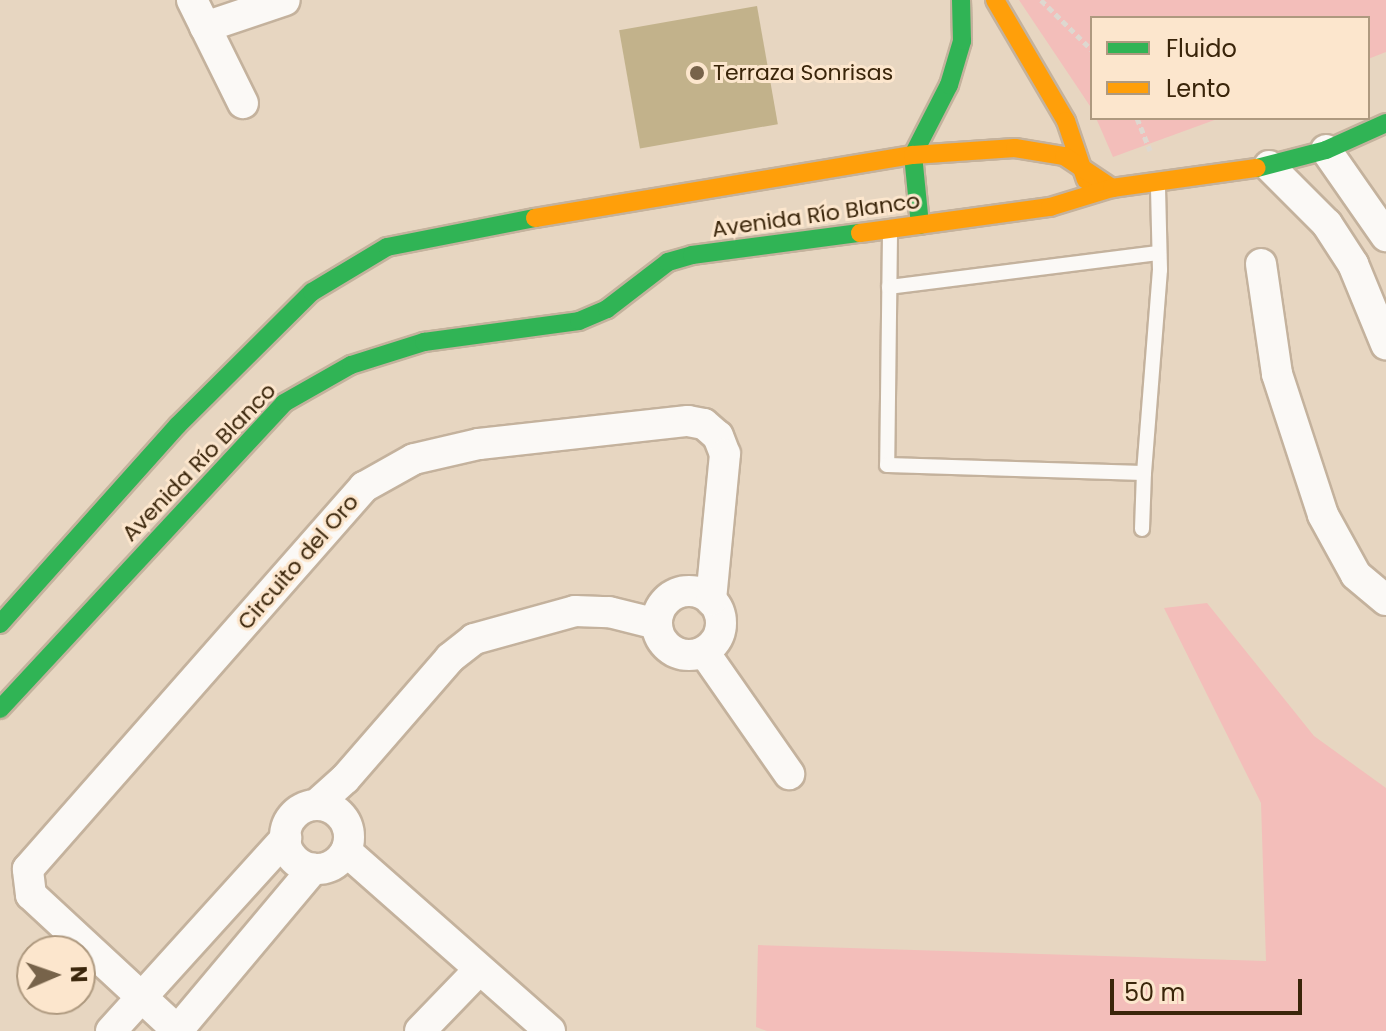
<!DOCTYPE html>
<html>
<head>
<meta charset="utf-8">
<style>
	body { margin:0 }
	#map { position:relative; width:1386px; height:1031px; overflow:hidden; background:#e7d6c1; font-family:Poppins,sans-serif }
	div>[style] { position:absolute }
	.green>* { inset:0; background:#f3beba }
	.building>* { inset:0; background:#c2b28b; transform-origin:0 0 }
	.path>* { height:5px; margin-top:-2.5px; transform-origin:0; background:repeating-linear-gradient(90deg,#ded8d0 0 6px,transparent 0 10px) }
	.roads { filter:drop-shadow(2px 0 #c4b29d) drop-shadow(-2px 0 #c4b29d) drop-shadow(0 2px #c4b29d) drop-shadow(0 -2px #c4b29d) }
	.lane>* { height:14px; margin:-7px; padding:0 7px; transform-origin:7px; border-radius:7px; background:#fbf9f6 }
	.street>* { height:30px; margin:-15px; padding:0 15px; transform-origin:15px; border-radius:15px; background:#fbf9f6 }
	.street>.ring { margin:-15px; padding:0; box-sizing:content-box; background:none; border:30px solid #fbf9f6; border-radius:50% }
	.fast>* { height:18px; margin:-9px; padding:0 9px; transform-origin:9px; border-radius:9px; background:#30b455 }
	.slow>* { height:18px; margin:-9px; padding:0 9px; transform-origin:9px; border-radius:9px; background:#ff9f0a }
	.dots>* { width:22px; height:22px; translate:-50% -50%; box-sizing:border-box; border:4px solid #fce6cd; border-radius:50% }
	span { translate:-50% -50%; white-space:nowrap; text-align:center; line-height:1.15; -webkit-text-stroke:6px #fce6cd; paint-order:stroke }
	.poi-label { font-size:22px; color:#3a250a }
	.left { translate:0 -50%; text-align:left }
	.street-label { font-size:22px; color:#3a250a }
	.legend { position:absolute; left:1090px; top:16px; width:280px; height:104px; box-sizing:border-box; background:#fce6cd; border:2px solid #ae997f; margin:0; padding:10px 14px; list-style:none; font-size:24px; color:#3a250a }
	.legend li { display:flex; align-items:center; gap:16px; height:40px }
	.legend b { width:40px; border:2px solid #ae997f }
	.north { position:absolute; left:16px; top:935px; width:80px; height:80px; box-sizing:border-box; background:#fce6cd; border:2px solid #ae997f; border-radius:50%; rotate:88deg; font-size:22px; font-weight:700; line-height:32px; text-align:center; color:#3a250a }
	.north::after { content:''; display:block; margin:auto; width:28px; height:36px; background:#77634a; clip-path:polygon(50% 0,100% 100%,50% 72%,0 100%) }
	.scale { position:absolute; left:1110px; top:979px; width:192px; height:36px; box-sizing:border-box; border:4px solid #3a250a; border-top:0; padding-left:10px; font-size:24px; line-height:28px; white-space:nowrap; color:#3a250a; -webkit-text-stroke:6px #fce6cd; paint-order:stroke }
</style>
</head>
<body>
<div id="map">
	<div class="green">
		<i style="clip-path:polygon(1019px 0,1386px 0,1386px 52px,1368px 59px,1368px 18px,1092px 18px,1092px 109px)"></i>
		<i style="clip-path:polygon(1096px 118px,1220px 118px,1113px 157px)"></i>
		<i style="clip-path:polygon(1207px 603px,1314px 736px,1386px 788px,1386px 1031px,767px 1031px,756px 1027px,758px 945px,1266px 961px,1261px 803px,1164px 608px)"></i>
	</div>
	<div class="building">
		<i style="left:757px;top:6px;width:120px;height:140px;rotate:80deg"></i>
	</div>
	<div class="path">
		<i style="left:1041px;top:0;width:71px;rotate:44.4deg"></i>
		<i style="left:1137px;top:118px;width:35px;rotate:68deg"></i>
	</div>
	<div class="roads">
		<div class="lane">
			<i style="left:890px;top:234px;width:231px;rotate:90.7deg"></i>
			<i style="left:887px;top:465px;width:257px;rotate:1.8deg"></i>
			<i style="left:1144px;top:473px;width:204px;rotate:-85.5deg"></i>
			<i style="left:1160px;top:270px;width:84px;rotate:-91.4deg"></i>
			<i style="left:889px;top:287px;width:272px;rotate:-7.2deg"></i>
			<i style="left:1142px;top:529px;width:56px;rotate:-88deg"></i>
		</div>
		<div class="street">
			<i style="left:192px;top:0;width:115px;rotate:63.7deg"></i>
			<i style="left:205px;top:27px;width:84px;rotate:-18.6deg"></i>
			<i style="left:1326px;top:150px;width:105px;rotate:55.1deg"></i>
			<i style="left:1269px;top:166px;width:82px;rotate:45deg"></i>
			<i style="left:1327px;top:224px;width:48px;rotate:57deg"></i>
			<i style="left:1353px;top:264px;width:87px;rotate:67.6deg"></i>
			<i style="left:1261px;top:264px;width:111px;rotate:81.7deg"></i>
			<i style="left:1277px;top:374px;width:148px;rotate:71.9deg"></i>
			<i style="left:1323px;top:515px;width:68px;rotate:61.2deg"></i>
			<i style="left:1356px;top:575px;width:39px;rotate:40deg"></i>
			<i class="ring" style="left:657px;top:591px;width:34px;height:34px"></i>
			<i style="left:704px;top:652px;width:149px;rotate:55.1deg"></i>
			<i style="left:316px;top:805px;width:39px;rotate:-42deg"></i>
			<i style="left:345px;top:779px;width:160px;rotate:-49deg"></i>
			<i style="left:450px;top:658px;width:31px;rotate:-38deg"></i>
			<i style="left:474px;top:639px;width:105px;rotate:-15.5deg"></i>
			<i style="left:575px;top:611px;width:34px;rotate:2deg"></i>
			<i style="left:609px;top:612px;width:49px;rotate:14deg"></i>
			<i class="ring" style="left:285px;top:805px;width:34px;height:34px"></i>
			<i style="left:346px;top:851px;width:272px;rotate:41.4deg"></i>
			<i style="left:177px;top:1030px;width:199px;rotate:-137.2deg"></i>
			<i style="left:31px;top:895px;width:26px;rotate:-97deg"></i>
			<i style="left:28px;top:869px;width:509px;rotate:-48.67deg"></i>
			<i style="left:364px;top:487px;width:57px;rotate:-29.2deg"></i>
			<i style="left:414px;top:459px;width:67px;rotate:-13deg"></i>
			<i style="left:479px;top:444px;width:210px;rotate:-6.3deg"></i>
			<i style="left:688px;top:421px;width:16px;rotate:11deg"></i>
			<i style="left:704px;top:424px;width:18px;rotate:41deg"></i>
			<i style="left:718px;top:436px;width:19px;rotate:69deg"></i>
			<i style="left:725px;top:454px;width:147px;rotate:95.5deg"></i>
			<i style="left:111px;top:1031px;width:261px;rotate:-47.8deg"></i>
			<i style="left:177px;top:1031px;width:212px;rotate:-50deg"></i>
			<i style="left:420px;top:1031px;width:82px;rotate:-46deg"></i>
		</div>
		<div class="fast">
			<i style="left:1257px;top:168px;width:71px;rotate:-14.6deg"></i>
			<i style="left:1326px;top:150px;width:66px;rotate:-24.2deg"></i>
			<i style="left:920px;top:225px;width:70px;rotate:-95.7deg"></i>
			<i style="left:913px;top:155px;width:79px;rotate:-62.8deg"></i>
			<i style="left:949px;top:85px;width:46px;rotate:-73.5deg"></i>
			<i style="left:962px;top:41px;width:41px;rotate:-91.4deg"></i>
			<i style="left:0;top:624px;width:267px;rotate:-48.2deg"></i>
			<i style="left:178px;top:425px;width:189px;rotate:-44.8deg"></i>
			<i style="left:312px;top:292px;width:87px;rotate:-31deg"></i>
			<i style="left:387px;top:247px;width:151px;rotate:-11.1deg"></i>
			<i style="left:0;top:709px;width:417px;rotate:-47.1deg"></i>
			<i style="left:284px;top:403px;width:77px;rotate:-29.6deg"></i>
			<i style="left:351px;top:365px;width:77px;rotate:-17.5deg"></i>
			<i style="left:424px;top:342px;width:156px;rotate:-7.7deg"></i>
			<i style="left:579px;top:321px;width:30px;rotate:-23deg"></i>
			<i style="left:607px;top:309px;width:77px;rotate:-37.6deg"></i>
			<i style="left:668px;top:262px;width:25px;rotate:-16deg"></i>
			<i style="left:692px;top:255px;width:169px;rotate:-7.5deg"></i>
		</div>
		<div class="slow">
			<i style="left:995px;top:0;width:140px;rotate:59.6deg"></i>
			<i style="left:1066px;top:121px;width:62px;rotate:71.3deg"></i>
			<i style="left:535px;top:218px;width:383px;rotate:-9.5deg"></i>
			<i style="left:913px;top:155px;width:102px;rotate:-3.9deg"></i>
			<i style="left:1015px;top:148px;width:50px;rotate:9.3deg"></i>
			<i style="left:1064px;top:156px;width:58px;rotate:33.7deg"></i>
			<i style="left:860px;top:233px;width:192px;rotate:-7.8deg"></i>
			<i style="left:1050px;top:207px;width:65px;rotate:-17deg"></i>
			<i style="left:1112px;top:188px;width:146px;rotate:-7.9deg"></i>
		</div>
	</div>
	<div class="dots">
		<i style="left:697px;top:73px;background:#77634a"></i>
	</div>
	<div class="poi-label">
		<span class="left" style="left:713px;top:73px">Terraza Sonrisas</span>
	</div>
	<div class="street-label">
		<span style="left:816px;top:215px;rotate:-8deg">Avenida Río Blanco</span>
		<span style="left:199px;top:462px;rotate:-46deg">Avenida Río Blanco</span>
		<span style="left:298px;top:562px;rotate:-49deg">Circuito del Oro</span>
	</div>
	<ul class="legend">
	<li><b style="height:10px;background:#30b455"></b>Fluido</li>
	<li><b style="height:10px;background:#ff9f0a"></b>Lento</li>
	</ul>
	<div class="north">N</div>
	<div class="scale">50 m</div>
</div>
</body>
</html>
